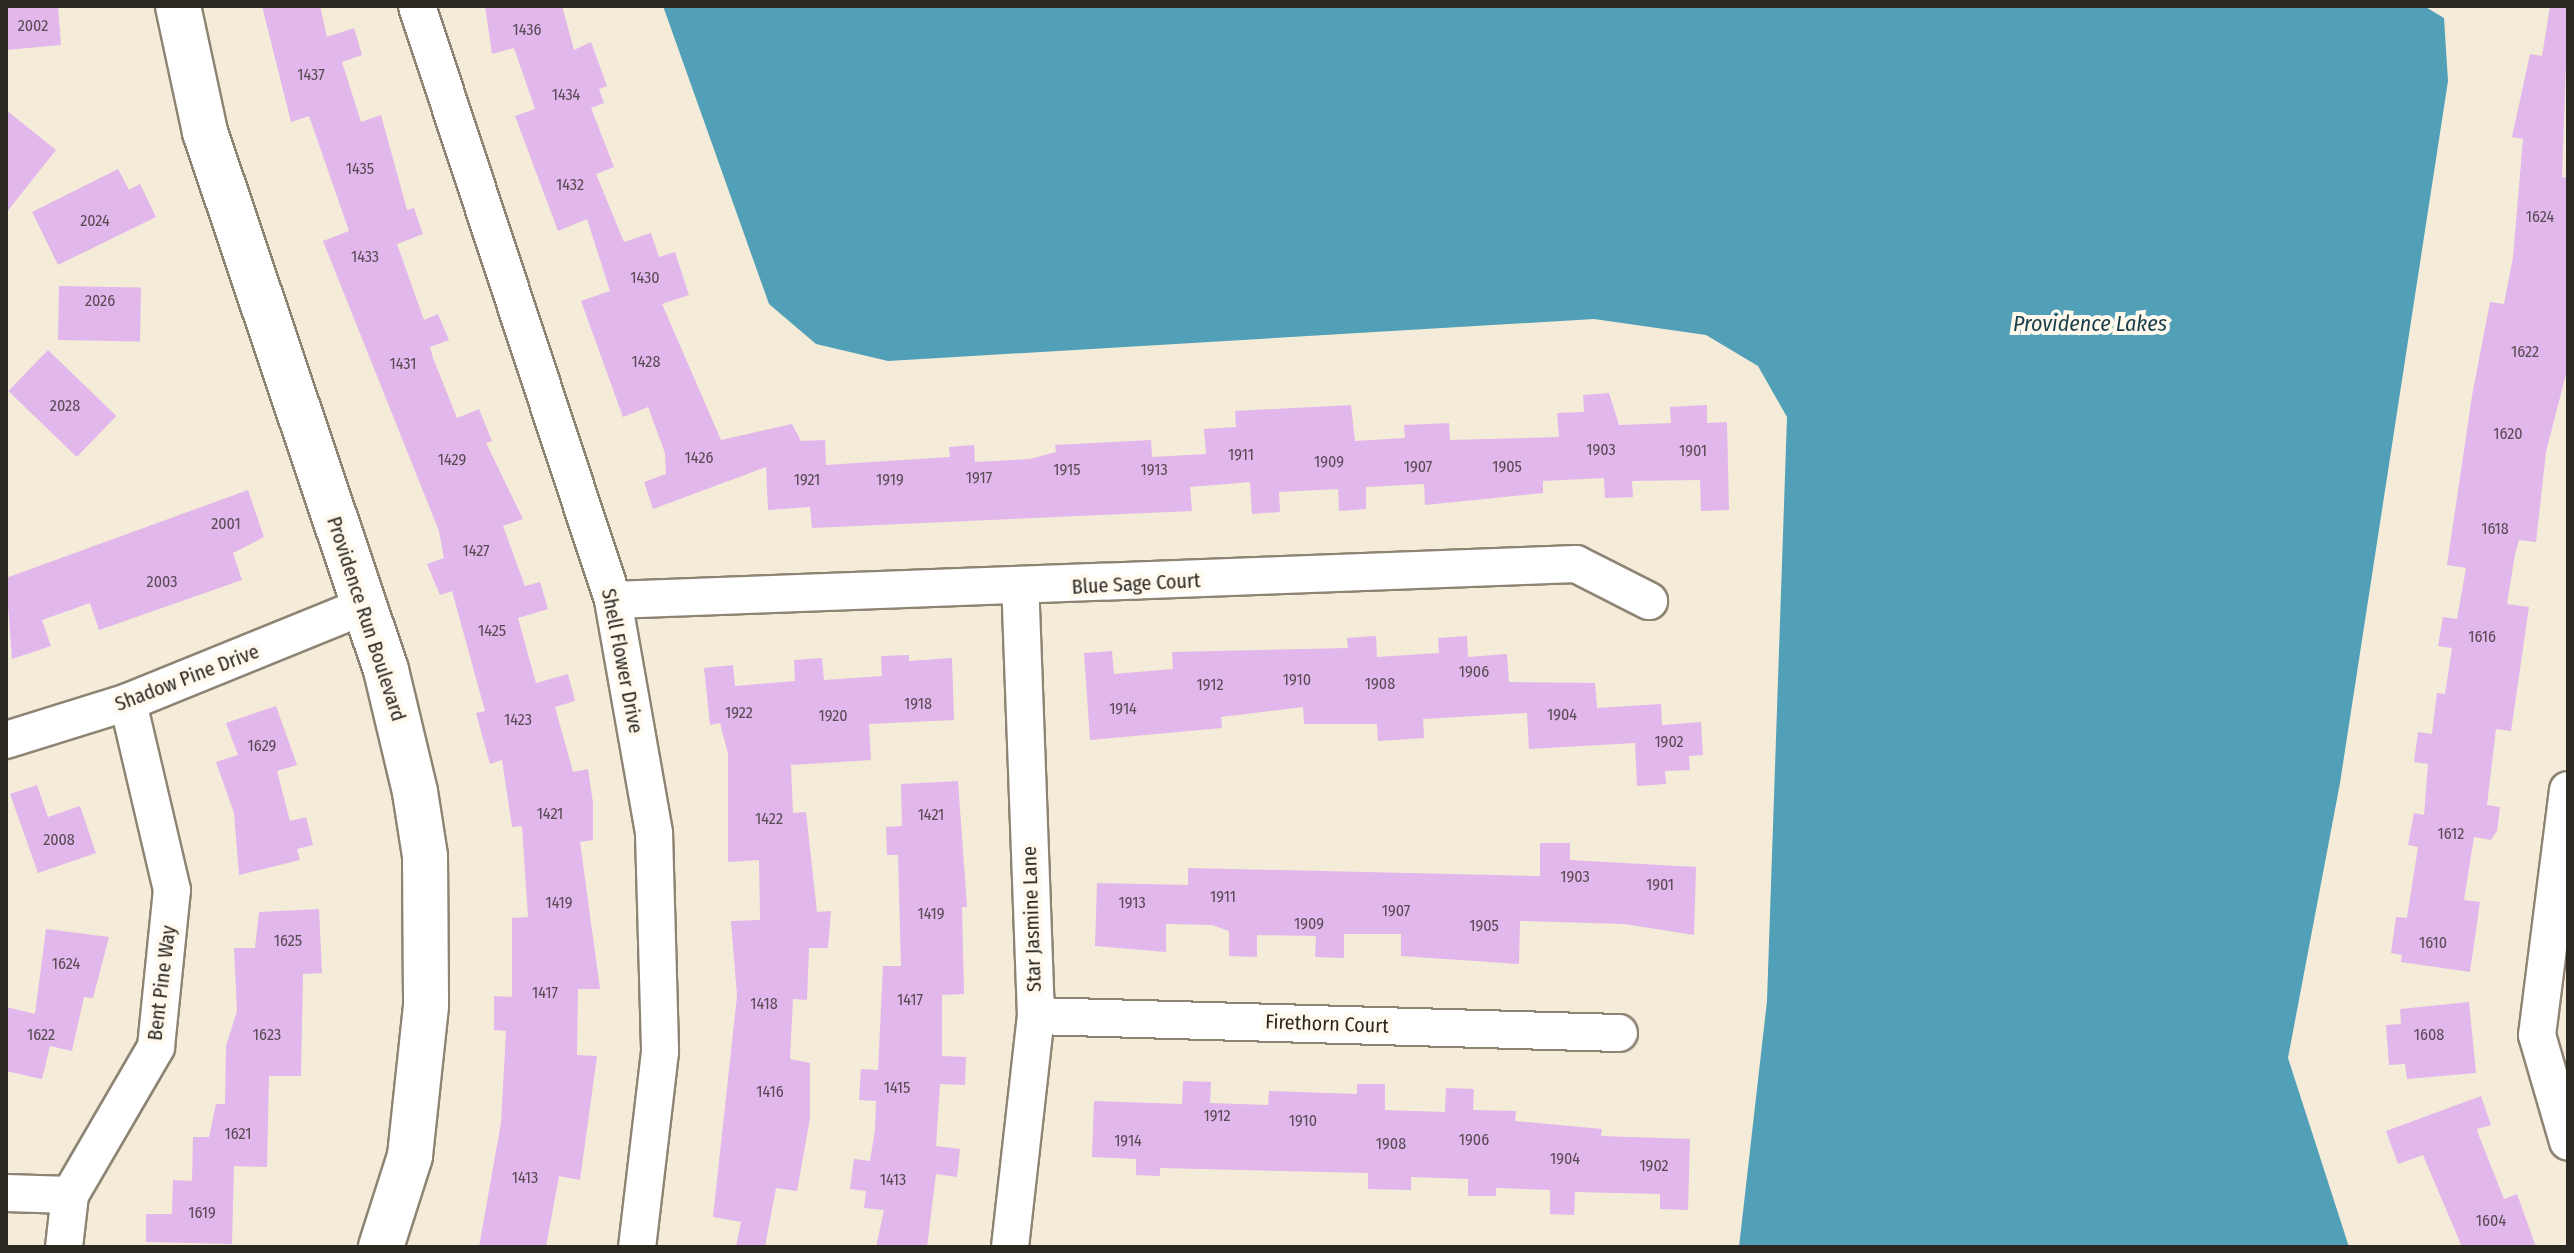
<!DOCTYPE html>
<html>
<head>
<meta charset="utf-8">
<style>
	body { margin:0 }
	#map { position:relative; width:2574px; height:1253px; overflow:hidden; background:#f5ebd9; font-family:"Fira Sans Condensed",sans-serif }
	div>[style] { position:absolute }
	.water>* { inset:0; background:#51a0b8 }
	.building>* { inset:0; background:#e1b7ec; transform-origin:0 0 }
	.roads { filter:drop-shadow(2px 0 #8d8474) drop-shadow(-2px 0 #8d8474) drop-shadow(0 2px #8d8474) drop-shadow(0 -2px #8d8474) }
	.street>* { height:36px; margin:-18px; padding:0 18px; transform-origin:18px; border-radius:18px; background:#fff }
	.secondary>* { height:44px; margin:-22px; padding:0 22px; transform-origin:22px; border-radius:22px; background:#fff }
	span { translate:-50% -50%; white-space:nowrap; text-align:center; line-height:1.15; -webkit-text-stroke:8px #fff9ee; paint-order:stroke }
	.number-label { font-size:16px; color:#584b54 }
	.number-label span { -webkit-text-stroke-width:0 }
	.street-label { font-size:20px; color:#2b2721 }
	.water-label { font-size:22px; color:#193e49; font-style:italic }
	.frame { position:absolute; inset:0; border:8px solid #2b2721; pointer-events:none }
</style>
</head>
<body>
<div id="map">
	<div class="water">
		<i style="clip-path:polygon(663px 6px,2424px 6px,2444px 18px,2448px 81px,2340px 783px,2288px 1058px,2349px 1247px,1739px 1247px,1767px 1001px,1787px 417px,1758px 366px,1706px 335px,1594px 319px,888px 361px,816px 344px,769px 304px)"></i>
	</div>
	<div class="building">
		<i style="clip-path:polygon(6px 6px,58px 6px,61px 45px,6px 50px)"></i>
		<i style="clip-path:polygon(262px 6px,320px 6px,327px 37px,354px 28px,362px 55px,342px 62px,361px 122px,381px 115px,407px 210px,414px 208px,423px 234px,397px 244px,424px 320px,438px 314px,449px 340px,430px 347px,433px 358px,457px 418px,479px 409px,492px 441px,486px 443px,523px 519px,503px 526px,525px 586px,540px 582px,548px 609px,518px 618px,536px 683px,568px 674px,575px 701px,555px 707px,573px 772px,588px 769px,593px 803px,593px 840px,580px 842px,600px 989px,578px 989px,577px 1055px,597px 1056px,580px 1180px,559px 1176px,546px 1247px,479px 1247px,501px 1123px,506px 1031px,494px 1030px,494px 996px,512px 997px,512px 918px,528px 917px,522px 826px,512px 827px,502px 760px,490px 764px,476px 713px,485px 711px,452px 591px,440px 595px,427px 564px,444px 558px,439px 531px,323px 241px,349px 231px,309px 116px,291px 122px)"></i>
		<i style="clip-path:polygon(485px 6px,562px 6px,574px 50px,591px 42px,607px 86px,599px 89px,604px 103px,591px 108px,614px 167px,596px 174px,624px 242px,651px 233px,659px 257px,675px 252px,689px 295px,662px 304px,721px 440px,792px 424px,801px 441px,825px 440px,826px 465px,950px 457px,949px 447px,974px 445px,975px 462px,1030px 459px,1056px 452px,1055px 445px,1151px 440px,1152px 457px,1206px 454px,1204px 429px,1236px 427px,1235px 411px,1351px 405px,1355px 441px,1405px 438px,1404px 425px,1449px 423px,1450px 440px,1559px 437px,1557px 413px,1584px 412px,1583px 395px,1609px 393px,1619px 425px,1671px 423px,1670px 407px,1707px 405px,1707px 423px,1727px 422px,1729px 510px,1701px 511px,1700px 480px,1632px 481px,1633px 497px,1605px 498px,1604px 478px,1543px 481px,1543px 493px,1425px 505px,1424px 484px,1366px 487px,1366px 509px,1339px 511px,1338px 489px,1279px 492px,1280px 512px,1252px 514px,1250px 482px,1190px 487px,1192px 511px,812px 528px,810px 507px,768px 510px,766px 467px,653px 509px,644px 482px,666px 474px,665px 453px,648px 407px,623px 417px,581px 301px,610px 291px,587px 219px,558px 231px,515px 116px,535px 109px,514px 48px,492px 54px)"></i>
		<i style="clip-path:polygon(2550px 6px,2568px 6px,2562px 177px,2568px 178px,2568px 366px,2546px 452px,2536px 542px,2519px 540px,2515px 554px,2507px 604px,2529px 607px,2511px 731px,2496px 729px,2487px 805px,2500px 807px,2497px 831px,2491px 840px,2474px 837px,2464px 900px,2480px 902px,2470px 972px,2401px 962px,2402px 955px,2391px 953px,2396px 917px,2407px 918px,2418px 847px,2408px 845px,2414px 813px,2424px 815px,2428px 764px,2414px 762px,2418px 732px,2432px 734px,2437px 693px,2445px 694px,2452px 648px,2438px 646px,2443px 617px,2457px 619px,2466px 568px,2447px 565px,2472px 396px,2490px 302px,2504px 304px,2513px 257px,2523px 139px,2512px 137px,2530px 54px,2542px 56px)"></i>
		<i style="clip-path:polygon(6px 110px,56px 150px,6px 213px)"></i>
		<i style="clip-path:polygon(118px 169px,129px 190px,140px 184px,156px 217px,58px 265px,32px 212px)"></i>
		<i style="left:59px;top:286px;width:82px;height:54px;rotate:1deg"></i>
		<i style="left:48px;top:350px;width:95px;height:57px;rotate:44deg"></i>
		<i style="clip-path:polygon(248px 490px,264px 537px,233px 553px,242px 580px,99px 630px,90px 603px,42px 620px,51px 646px,12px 659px,6px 578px)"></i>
		<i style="clip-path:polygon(1376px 636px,1377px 657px,1439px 653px,1438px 638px,1467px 636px,1468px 657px,1507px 654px,1509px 682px,1595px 683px,1597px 708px,1661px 704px,1662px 725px,1701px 722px,1703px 755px,1689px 756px,1690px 770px,1665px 771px,1666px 784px,1637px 786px,1635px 743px,1529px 749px,1527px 713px,1423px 719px,1424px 738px,1378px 741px,1377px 724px,1304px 724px,1303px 707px,1221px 717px,1222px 728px,1090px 740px,1084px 653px,1112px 651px,1114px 674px,1173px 669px,1172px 652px,1348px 648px,1347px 638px)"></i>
		<i style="clip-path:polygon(909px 655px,909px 661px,952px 658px,954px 720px,869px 724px,871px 760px,791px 765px,793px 813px,806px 812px,817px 912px,831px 911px,828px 948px,809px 948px,807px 1000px,793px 999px,790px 1059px,810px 1063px,810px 1118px,797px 1191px,776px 1188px,765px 1247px,736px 1247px,741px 1222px,713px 1217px,737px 996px,731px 921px,760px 920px,759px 860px,728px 862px,728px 754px,720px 723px,710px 725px,704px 668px,733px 665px,735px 686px,795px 681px,794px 660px,822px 658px,824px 680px,882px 676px,881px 656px)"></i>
		<i style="clip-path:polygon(276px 706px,297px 765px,277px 771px,290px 821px,306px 817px,313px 845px,297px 849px,300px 860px,239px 875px,234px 813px,216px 762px,238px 755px,226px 723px)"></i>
		<i style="clip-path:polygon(958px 781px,967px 907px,962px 907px,964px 994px,942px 995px,942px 1056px,966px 1057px,965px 1085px,940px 1084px,936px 1146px,960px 1149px,957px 1177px,936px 1174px,927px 1247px,876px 1247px,884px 1210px,864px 1208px,866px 1191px,850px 1189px,854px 1159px,870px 1161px,875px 1130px,876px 1101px,859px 1100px,861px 1069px,878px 1070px,883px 966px,901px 966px,898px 855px,887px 855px,886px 827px,902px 826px,901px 784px)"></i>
		<i style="clip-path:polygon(37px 785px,48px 817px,80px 806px,96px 853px,38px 873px,10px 794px)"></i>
		<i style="clip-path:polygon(1540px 843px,1570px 843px,1570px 860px,1696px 867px,1694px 935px,1624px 924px,1520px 921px,1519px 964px,1401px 956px,1401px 934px,1344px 934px,1344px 958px,1315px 957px,1316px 936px,1257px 935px,1257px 957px,1229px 956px,1229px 931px,1212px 925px,1166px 924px,1166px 952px,1095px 946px,1097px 883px,1188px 885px,1188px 868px,1540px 876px)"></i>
		<i style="clip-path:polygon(319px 909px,322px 973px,303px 974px,301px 1076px,269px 1076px,267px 1167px,234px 1166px,232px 1244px,146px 1242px,146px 1214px,172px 1214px,173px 1180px,192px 1181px,193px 1137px,209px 1137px,216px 1104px,225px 1104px,226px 1046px,237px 1011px,234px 948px,255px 948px,259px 912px)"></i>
		<i style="clip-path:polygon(46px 929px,109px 937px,93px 998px,84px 997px,72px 1051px,50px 1046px,42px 1079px,6px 1071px,6px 1007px,35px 1014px)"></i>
		<i style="clip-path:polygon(2469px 1002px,2476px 1073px,2407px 1079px,2405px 1064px,2389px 1065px,2386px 1025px,2401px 1024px,2400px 1009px)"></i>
		<i style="clip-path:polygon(1183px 1081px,1211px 1082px,1210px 1103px,1268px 1105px,1269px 1091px,1357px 1094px,1357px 1084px,1385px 1084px,1385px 1110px,1445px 1112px,1446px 1088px,1474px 1089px,1473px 1110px,1516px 1111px,1515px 1121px,1602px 1129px,1601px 1136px,1690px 1139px,1688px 1210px,1660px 1209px,1660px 1194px,1575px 1192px,1574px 1215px,1550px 1214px,1550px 1190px,1496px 1188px,1496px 1196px,1468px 1196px,1468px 1179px,1411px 1177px,1411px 1190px,1368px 1189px,1368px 1173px,1160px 1168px,1160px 1176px,1136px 1175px,1136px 1159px,1092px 1157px,1094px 1101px,1182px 1104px)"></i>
		<i style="clip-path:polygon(2481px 1096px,2491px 1125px,2477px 1129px,2479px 1136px,2504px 1199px,2517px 1194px,2536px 1247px,2462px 1247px,2423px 1155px,2398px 1164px,2386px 1131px)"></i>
	</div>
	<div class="roads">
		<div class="street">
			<i style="left:417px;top:6px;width:626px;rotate:71.74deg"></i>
			<i style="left:613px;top:600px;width:237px;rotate:80deg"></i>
			<i style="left:654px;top:833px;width:219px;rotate:88.4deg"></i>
			<i style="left:660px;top:1052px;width:196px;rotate:96.7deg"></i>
			<i style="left:613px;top:600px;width:964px;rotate:-2.14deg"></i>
			<i style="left:1576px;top:564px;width:82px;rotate:26.9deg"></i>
			<i style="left:6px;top:740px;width:128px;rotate:-17.3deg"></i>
			<i style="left:128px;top:702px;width:256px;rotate:-22.1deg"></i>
			<i style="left:2568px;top:790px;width:247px;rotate:97.2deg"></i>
			<i style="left:2537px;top:1035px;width:111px;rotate:73.8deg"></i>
			<i style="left:1036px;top:1016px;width:583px;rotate:1.67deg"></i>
			<i style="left:6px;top:1193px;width:64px;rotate:1.8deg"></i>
			<i style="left:64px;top:1247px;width:52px;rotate:-83.4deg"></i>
			<i style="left:70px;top:1195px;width:171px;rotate:-59.8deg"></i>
			<i style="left:156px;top:1047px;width:158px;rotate:-84.2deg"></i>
			<i style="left:172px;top:890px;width:193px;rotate:-103.2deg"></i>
			<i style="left:1010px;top:1247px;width:232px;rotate:-83.6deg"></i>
			<i style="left:1036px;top:1016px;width:427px;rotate:-92.1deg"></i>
		</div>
		<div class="secondary">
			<i style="left:178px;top:6px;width:129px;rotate:77.9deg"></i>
			<i style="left:205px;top:132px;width:568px;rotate:71.41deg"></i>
			<i style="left:386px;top:670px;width:125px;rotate:76.6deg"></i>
			<i style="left:415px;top:792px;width:65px;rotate:81.1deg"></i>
			<i style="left:425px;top:856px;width:150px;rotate:89.6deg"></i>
			<i style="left:426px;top:1006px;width:151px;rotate:96.1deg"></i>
			<i style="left:410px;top:1156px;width:96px;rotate:107.7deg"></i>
		</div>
	</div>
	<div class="number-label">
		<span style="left:33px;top:26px">2002</span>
		<span style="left:527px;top:30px">1436</span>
		<span style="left:311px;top:75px">1437</span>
		<span style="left:566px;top:95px">1434</span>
		<span style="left:360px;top:169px">1435</span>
		<span style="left:570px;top:185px">1432</span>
		<span style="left:2540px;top:217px">1624</span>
		<span style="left:95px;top:221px">2024</span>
		<span style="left:365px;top:257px">1433</span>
		<span style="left:645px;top:278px">1430</span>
		<span style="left:100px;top:301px">2026</span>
		<span style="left:2525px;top:352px">1622</span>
		<span style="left:646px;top:362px">1428</span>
		<span style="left:403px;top:364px">1431</span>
		<span style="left:65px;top:406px">2028</span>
		<span style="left:2508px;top:434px">1620</span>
		<span style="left:1601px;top:450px">1903</span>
		<span style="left:1693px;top:451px">1901</span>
		<span style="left:1241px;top:455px">1911</span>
		<span style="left:699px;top:458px">1426</span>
		<span style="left:452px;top:460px">1429</span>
		<span style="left:1329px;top:462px">1909</span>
		<span style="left:1418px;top:467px">1907</span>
		<span style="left:1507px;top:467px">1905</span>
		<span style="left:1067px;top:470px">1915</span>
		<span style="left:1154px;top:470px">1913</span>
		<span style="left:979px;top:478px">1917</span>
		<span style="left:807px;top:480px">1921</span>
		<span style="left:890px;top:480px">1919</span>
		<span style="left:226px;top:524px">2001</span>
		<span style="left:2495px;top:529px">1618</span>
		<span style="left:476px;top:551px">1427</span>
		<span style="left:162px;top:582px">2003</span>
		<span style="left:492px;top:631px">1425</span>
		<span style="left:2482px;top:637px">1616</span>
		<span style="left:1474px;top:672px">1906</span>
		<span style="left:1297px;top:680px">1910</span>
		<span style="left:1380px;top:684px">1908</span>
		<span style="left:1210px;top:685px">1912</span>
		<span style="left:918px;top:704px">1918</span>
		<span style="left:1123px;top:709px">1914</span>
		<span style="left:739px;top:713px">1922</span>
		<span style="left:1562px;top:715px">1904</span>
		<span style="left:833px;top:716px">1920</span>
		<span style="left:518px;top:720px">1423</span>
		<span style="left:1669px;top:742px">1902</span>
		<span style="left:262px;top:746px">1629</span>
		<span style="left:550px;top:814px">1421</span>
		<span style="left:931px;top:815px">1421</span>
		<span style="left:769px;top:819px">1422</span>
		<span style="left:2451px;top:834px">1612</span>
		<span style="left:59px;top:840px">2008</span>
		<span style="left:1575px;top:877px">1903</span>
		<span style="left:1660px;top:885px">1901</span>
		<span style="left:1223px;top:897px">1911</span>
		<span style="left:559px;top:903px">1419</span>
		<span style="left:1132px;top:903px">1913</span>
		<span style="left:1396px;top:911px">1907</span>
		<span style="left:931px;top:914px">1419</span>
		<span style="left:1309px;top:924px">1909</span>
		<span style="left:1484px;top:926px">1905</span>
		<span style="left:288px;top:941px">1625</span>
		<span style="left:2433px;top:943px">1610</span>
		<span style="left:66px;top:964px">1624</span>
		<span style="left:545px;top:993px">1417</span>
		<span style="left:910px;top:1000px">1417</span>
		<span style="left:764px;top:1004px">1418</span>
		<span style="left:41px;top:1035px">1622</span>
		<span style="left:267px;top:1035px">1623</span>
		<span style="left:2429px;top:1035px">1608</span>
		<span style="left:897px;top:1088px">1415</span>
		<span style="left:770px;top:1092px">1416</span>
		<span style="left:1217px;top:1116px">1912</span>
		<span style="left:1303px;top:1121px">1910</span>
		<span style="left:238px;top:1134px">1621</span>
		<span style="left:1474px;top:1140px">1906</span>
		<span style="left:1128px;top:1141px">1914</span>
		<span style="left:1391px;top:1144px">1908</span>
		<span style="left:1565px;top:1159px">1904</span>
		<span style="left:1654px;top:1166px">1902</span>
		<span style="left:525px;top:1178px">1413</span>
		<span style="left:893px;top:1180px">1413</span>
		<span style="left:202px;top:1213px">1619</span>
		<span style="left:2491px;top:1221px">1604</span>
	</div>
	<div class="street-label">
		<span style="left:1136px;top:584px;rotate:-3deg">Blue Sage Court</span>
		<span style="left:366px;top:619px;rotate:72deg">Providence Run Boulevard</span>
		<span style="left:622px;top:661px;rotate:79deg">Shell Flower Drive</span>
		<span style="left:187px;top:678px;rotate:-21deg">Shadow Pine Drive</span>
		<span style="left:1032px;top:919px;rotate:-92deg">Star Jasmine Lane</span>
		<span style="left:162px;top:983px;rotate:-83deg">Bent Pine Way</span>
		<span style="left:1327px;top:1024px;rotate:2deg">Firethorn Court</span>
	</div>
	<div class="water-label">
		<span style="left:2090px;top:324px">Providence Lakes</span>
	</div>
	<div class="frame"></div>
</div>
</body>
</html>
